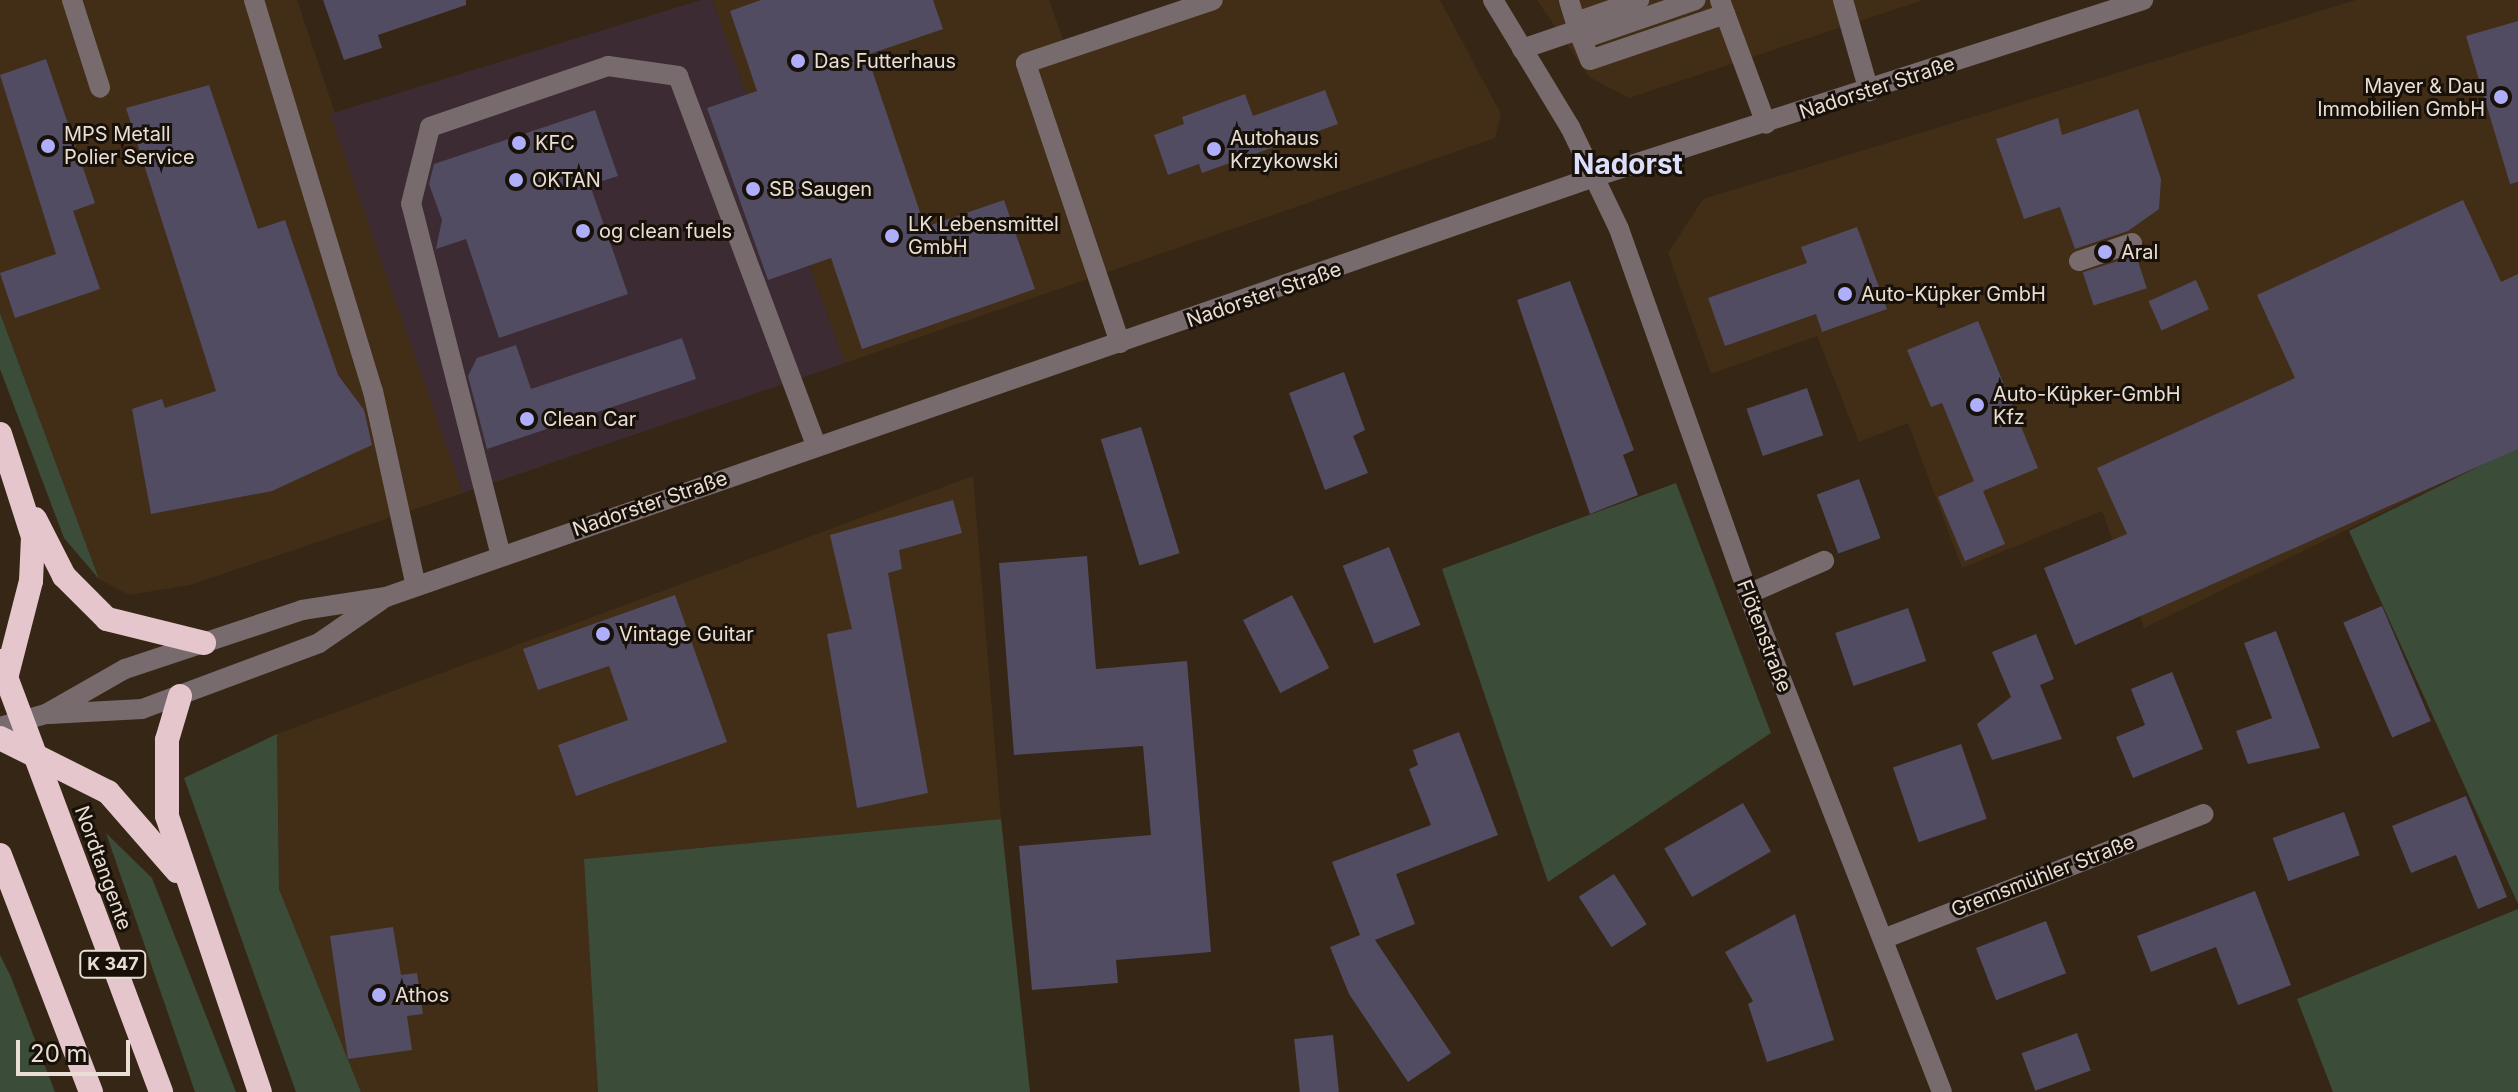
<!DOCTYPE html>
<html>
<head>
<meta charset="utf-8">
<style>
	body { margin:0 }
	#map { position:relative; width:2518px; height:1092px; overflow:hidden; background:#362615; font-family:Inter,sans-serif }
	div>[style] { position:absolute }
	.built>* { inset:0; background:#422d17 }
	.industrial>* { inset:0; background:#3d2b33 }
	.green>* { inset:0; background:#3b4c38 }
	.building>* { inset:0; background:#514c62; transform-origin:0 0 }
	.minor>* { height:20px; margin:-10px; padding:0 10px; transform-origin:10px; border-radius:10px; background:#786b6e }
	.highway>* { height:24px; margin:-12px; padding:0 12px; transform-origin:12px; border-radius:12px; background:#e5c6cd }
	.dots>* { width:22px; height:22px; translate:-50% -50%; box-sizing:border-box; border:4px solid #18110a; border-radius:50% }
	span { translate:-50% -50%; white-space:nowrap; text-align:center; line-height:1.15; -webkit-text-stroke:6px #18110a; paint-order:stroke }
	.shield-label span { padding:2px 6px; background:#18110a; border:2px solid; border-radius:6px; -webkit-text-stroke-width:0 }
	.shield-label { font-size:18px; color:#e9ded4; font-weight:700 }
	.poi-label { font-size:20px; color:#e9ded4 }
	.left { translate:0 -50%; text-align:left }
	.right { translate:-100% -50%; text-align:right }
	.street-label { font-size:20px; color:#e9ded4 }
	.district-label { font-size:28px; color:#dddefc; font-weight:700 }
	.scale { position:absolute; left:16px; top:1040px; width:114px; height:36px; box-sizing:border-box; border:4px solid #e9ded4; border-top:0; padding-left:10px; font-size:24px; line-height:28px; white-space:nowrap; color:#e9ded4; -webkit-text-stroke:6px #18110a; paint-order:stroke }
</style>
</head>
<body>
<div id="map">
	<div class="built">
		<i style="clip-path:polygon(0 0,297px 0,463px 493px,190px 585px,129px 595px,99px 579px,0 313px)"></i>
		<i style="clip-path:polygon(712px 0,1049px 0,1067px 50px,1209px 0,1440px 0,1501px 114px,1495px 138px,845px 363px)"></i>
		<i style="clip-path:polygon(1537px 0,1923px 0,1629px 98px,1589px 77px)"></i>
		<i style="clip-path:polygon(2356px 0,2518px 0,2518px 447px,2144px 628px,2102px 511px,1962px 568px,1908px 423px,1859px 442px,1817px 336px,1711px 374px,1668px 253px,1703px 199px)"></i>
		<i style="clip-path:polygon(973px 476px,1001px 819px,585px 859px,598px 1092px,361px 1092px,279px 889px,277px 734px)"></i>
	</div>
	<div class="industrial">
		<i style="clip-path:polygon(701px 0,712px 0,845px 363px,463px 493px,330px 114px)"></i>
	</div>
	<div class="green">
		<i style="clip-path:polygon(0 313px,99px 579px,64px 538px,0 369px)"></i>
		<i style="clip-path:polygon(2518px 447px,2518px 904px,2349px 531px)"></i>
		<i style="clip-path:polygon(1676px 483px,1771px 733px,1548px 882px,1442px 569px)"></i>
		<i style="clip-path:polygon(277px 734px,279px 889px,361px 1092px,296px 1092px,184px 778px)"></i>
		<i style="clip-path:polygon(1001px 819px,1030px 1092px,598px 1092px,584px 859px)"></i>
		<i style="clip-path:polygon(106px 833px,152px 878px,236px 1092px,195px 1092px)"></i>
		<i style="clip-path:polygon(2518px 909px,2518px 1092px,2333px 1092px,2297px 999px)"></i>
		<i style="clip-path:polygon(0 955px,11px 977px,55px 1092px,0 1092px)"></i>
	</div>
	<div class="building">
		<i style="clip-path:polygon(323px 0,466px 0,466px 5px,378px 35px,382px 48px,344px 60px)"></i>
		<i style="clip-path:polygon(761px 0,933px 0,943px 29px,867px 55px,925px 227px,1004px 200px,1035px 289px,862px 349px,831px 258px,768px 280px,707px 108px,757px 91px,730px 11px)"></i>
		<i style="clip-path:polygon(2518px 21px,2518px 182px,2510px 184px,2466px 36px)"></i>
		<i style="clip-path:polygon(46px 59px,95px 203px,73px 211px,100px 289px,15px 318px,0 273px,56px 254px,0 75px)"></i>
		<i style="clip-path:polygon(209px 85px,258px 229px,285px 220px,338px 375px,364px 410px,372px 445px,272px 491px,151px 514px,132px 409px,162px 399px,165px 408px,216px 391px,126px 108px)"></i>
		<i style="clip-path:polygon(1325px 90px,1338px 124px,1202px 173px,1199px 164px,1168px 175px,1154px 135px,1184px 124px,1182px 117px,1245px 94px,1253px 116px)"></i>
		<i style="clip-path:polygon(2138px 109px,2161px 179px,2159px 209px,2128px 231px,2075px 249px,2060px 207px,2024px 219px,1996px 139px,2058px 118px,2062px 135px)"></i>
		<i style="clip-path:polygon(595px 110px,618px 176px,590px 185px,628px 294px,499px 338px,466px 239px,436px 249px,442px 220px,429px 184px,434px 164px)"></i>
		<i style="clip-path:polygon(2463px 200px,2501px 282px,2518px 274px,2518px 449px,2075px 645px,2044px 568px,2127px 534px,2097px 468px,2295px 378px,2257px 295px)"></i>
		<i style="clip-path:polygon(1857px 227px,1887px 309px,1822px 332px,1816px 314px,1725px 346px,1708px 298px,1807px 263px,1801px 247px)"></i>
		<i style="left:2136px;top:255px;width:35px;height:56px;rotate:72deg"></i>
		<i style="left:2196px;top:280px;width:32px;height:52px;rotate:66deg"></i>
		<i style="clip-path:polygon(1570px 281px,1634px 450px,1623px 455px,1638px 495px,1590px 514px,1517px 300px)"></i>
		<i style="clip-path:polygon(1978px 321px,2038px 468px,1983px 491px,2005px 544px,1965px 561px,1938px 497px,1974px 481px,1942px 403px,1931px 407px,1907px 350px)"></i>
		<i style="clip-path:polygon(682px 338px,696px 379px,487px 449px,468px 376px,477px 358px,516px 345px,531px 389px)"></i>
		<i style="clip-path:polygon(1344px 372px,1365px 430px,1353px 436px,1368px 473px,1325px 490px,1289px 393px)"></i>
		<i style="left:1807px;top:388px;width:50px;height:64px;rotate:71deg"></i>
		<i style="left:1141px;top:427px;width:132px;height:42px;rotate:73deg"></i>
		<i style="left:1859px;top:479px;width:63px;height:45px;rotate:70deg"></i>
		<i style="clip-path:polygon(953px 500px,962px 533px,899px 550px,902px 569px,888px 573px,928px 793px,857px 808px,827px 634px,852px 629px,830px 535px)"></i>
		<i style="left:1389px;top:547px;width:84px;height:50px;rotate:68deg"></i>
		<i style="clip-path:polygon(1087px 556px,1096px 669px,1187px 661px,1211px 952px,1116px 960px,1118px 983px,1032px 990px,1019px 846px,1151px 835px,1143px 746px,1014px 755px,999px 563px)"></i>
		<i style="clip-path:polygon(675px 595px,727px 742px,576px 796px,558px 745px,628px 720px,609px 666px,538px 690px,523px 649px)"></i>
		<i style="left:1292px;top:595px;width:82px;height:55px;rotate:63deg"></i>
		<i style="left:2382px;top:606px;width:125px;height:42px;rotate:67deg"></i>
		<i style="left:1908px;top:608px;width:56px;height:77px;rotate:71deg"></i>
		<i style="clip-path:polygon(2276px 631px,2320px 748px,2248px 764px,2236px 731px,2272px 718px,2244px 643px)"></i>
		<i style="clip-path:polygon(2036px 634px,2054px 679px,2040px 685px,2062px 739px,1992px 760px,1977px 724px,2011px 697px,1992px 652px)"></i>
		<i style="clip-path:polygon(2172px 672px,2203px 749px,2133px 778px,2116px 737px,2145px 725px,2131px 689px)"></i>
		<i style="clip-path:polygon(1459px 732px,1498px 835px,1396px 874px,1415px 924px,1375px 940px,1451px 1053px,1408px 1082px,1349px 994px,1330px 947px,1360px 935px,1332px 862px,1431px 825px,1409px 769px,1418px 765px,1413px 750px)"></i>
		<i style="left:1961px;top:744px;width:79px;height:72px;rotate:71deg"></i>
		<i style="clip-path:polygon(2466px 796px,2507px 897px,2478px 909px,2456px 855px,2411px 873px,2392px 826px)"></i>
		<i style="left:1743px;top:803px;width:56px;height:91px;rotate:60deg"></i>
		<i style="left:2344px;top:812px;width:46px;height:76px;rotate:70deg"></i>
		<i style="left:1614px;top:874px;width:60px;height:42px;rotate:57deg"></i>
		<i style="clip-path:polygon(2255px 891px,2291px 985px,2238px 1005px,2216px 947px,2151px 972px,2137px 936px)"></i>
		<i style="clip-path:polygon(1795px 914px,1834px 1040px,1767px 1062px,1748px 1004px,1753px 1001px,1725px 952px)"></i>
		<i style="left:2046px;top:921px;width:56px;height:75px;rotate:69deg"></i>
		<i style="clip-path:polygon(393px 927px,401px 975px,417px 973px,423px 1014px,407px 1016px,412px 1050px,348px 1059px,330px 936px)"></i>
		<i style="left:2077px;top:1033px;width:40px;height:59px;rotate:70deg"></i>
		<i style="left:1333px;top:1035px;width:57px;height:39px;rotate:84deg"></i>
	</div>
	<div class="minor">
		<i style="left:72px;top:0;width:92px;rotate:72.3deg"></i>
		<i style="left:254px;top:0;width:409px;rotate:73.1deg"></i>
		<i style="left:373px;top:391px;width:200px;rotate:77.6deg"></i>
		<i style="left:1493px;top:0;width:149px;rotate:58.8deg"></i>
		<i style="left:1570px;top:127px;width:113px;rotate:64.3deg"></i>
		<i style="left:1619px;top:229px;width:387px;rotate:70.5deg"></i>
		<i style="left:1748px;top:594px;width:534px;rotate:68.72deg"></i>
		<i style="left:1720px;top:0;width:132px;rotate:69.6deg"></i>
		<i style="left:1843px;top:0;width:95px;rotate:74.1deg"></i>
		<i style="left:1576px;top:22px;width:67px;rotate:-19.2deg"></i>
		<i style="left:1578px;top:30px;width:32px;rotate:68deg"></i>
		<i style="left:1590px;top:60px;width:143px;rotate:-18.8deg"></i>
		<i style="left:1582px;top:39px;width:120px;rotate:-19deg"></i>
		<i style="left:1522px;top:49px;width:59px;rotate:-18.7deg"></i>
		<i style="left:1578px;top:30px;width:31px;rotate:-107deg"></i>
		<i style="left:2079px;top:261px;width:56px;rotate:-18.8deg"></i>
		<i style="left:1120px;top:343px;width:295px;rotate:-108.6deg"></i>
		<i style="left:1026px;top:63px;width:197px;rotate:-18.6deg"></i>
		<i style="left:501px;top:556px;width:363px;rotate:-104.3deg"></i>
		<i style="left:411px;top:204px;width:79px;rotate:-76.1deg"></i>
		<i style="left:430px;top:127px;width:188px;rotate:-18.9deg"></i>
		<i style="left:608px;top:66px;width:71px;rotate:8.1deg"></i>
		<i style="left:678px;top:76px;width:395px;rotate:69.5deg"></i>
		<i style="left:1748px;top:594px;width:83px;rotate:-23.5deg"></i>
		<i style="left:50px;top:714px;width:92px;rotate:-3.1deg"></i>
		<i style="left:142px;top:709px;width:189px;rotate:-20.4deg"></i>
		<i style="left:319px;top:643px;width:74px;rotate:-34.5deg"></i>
		<i style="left:0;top:727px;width:48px;rotate:-15.8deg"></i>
		<i style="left:46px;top:714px;width:91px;rotate:-29.7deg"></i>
		<i style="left:125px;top:669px;width:187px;rotate:-18.4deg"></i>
		<i style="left:302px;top:610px;width:85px;rotate:-8.8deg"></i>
		<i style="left:386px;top:597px;width:1279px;rotate:-19.17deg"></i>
		<i style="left:1594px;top:177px;width:577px;rotate:-17.87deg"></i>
		<i style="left:1883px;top:939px;width:344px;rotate:-21.3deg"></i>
	</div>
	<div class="highway">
		<i style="left:0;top:434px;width:108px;rotate:72.2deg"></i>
		<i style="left:33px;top:537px;width:44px;rotate:92.6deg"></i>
		<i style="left:31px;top:581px;width:104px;rotate:104.4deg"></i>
		<i style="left:35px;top:519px;width:64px;rotate:63deg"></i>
		<i style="left:64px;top:576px;width:61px;rotate:45deg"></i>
		<i style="left:107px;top:619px;width:100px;rotate:13.9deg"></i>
		<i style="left:0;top:661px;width:460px;rotate:69.5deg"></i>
		<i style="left:180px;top:696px;width:46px;rotate:106.5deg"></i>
		<i style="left:167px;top:740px;width:76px;rotate:90deg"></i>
		<i style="left:167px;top:816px;width:291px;rotate:71.4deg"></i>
		<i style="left:0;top:738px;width:121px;rotate:26.6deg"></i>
		<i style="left:108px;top:792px;width:105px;rotate:48.9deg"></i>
		<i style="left:0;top:855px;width:254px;rotate:69deg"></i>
	</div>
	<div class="dots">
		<i style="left:798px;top:61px;background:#aeaefb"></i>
		<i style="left:2501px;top:97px;background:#aeaefb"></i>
		<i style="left:519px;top:143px;background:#aeaefb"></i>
		<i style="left:48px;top:146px;background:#aeaefb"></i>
		<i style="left:1214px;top:149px;background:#aeaefb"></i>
		<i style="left:516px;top:180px;background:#aeaefb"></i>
		<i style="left:753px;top:189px;background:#aeaefb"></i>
		<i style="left:583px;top:231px;background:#aeaefb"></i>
		<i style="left:892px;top:236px;background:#aeaefb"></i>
		<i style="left:2105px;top:252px;background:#aeaefb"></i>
		<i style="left:1845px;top:294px;background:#aeaefb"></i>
		<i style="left:1977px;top:405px;background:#aeaefb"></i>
		<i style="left:527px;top:419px;background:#aeaefb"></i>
		<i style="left:603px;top:634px;background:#aeaefb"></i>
		<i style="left:379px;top:995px;background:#aeaefb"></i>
	</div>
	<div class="shield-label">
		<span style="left:113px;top:964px">K 347</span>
	</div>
	<div class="poi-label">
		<span class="left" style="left:814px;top:61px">Das Futterhaus</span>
		<span class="right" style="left:2485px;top:98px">Mayer &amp; Dau<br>Immobilien GmbH</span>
		<span class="left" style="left:64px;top:146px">MPS Metall<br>Polier Service</span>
		<span class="left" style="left:1230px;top:150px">Autohaus<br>Krzykowski</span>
		<span class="left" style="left:535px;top:143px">KFC</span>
		<span class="left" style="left:532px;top:180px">OKTAN</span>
		<span class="left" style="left:769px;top:189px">SB Saugen</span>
		<span class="left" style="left:908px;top:236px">LK Lebensmittel<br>GmbH</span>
		<span class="left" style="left:599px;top:231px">og clean fuels</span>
		<span class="left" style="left:2121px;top:252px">Aral</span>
		<span class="left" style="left:1861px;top:294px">Auto-Küpker GmbH</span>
		<span class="left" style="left:1993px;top:406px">Auto-Küpker-GmbH<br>Kfz</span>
		<span class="left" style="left:543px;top:419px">Clean Car</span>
		<span class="left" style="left:619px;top:634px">Vintage Guitar</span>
		<span class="left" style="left:395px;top:995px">Athos</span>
	</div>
	<div class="street-label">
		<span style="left:1877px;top:88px;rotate:-18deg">Nadorster Straße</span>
		<span style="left:1264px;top:295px;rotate:-19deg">Nadorster Straße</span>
		<span style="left:650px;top:504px;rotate:-19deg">Nadorster Straße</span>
		<span style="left:1764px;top:636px;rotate:69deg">Flötenstraße</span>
		<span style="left:103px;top:868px;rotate:70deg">Nordtangente</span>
		<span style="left:2043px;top:876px;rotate:-21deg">Gremsmühler Straße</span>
	</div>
	<div class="district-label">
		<span style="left:1628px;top:164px">Nadorst</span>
	</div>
	<div class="scale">20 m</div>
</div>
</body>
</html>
